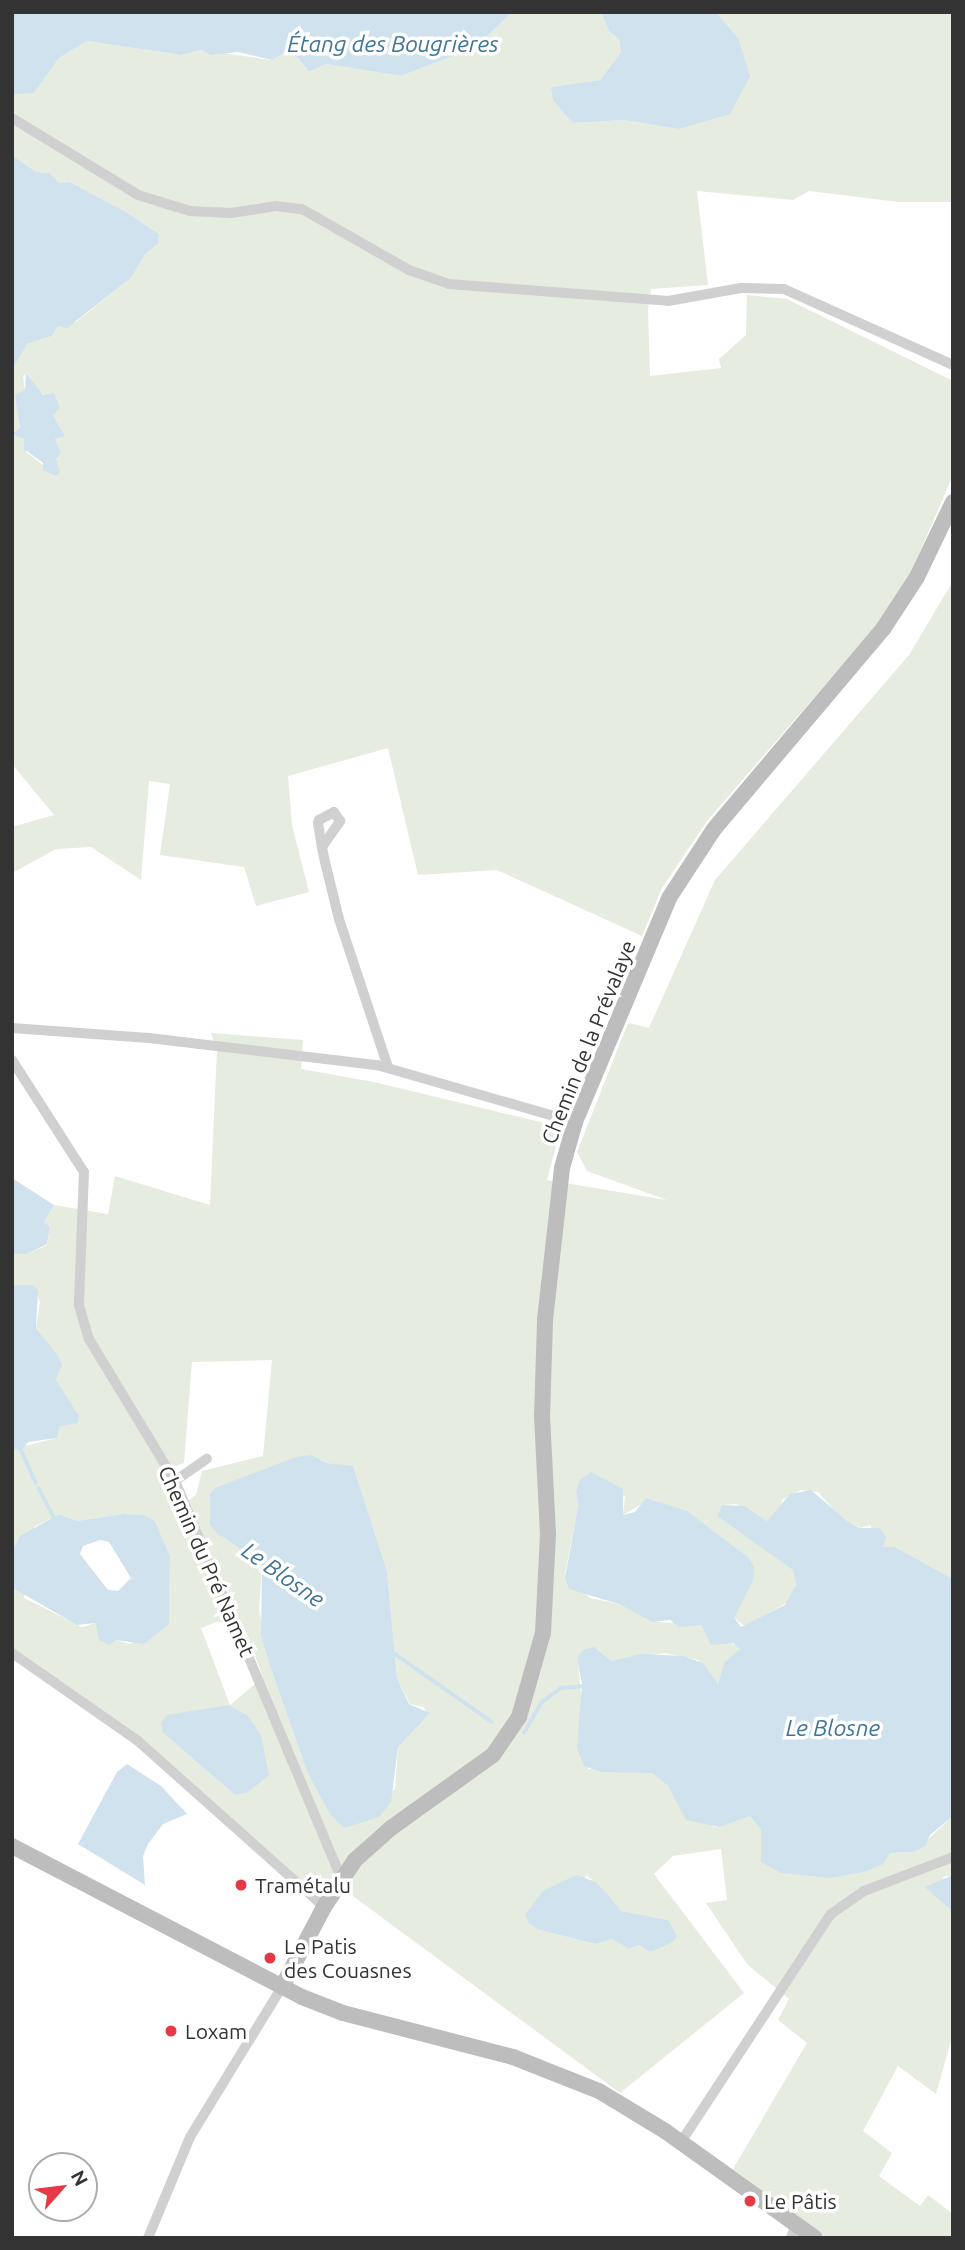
<!DOCTYPE html>
<html>
<head>
<meta charset="utf-8">
<style>
	body { margin:0 }
	#map { position:relative; width:965px; height:2250px; overflow:hidden; background:#fff; font-family:Ubuntu,sans-serif }
	div>[style] { position:absolute }
	.green>* { inset:0; background:#e6ecdf }
	.water>* { inset:0; background:#cfe2ee }
	.stream>* { height:3.5px; margin:-1.75px; padding:0 1.75px; transform-origin:1.75px; border-radius:1.75px; background:#cfe2ee }
	.street>* { height:10px; margin:-5px; padding:0 5px; transform-origin:5px; border-radius:5px; background:#d0d0d0 }
	.secondary>* { height:16px; margin:-8px; padding:0 8px; transform-origin:8px; border-radius:8px; background:#bdbdbd }
	.dots>* { width:19px; height:19px; translate:-50% -50%; box-sizing:border-box; border:4px solid #fff; border-radius:50% }
	span { translate:-50% -50%; white-space:nowrap; text-align:center; line-height:1.15; -webkit-text-stroke:7px #fff; paint-order:stroke }
	.street-label { font-size:21px; color:#333 }
	.poi-label { font-size:21px; color:#333 }
	.left { translate:0 -50%; text-align:left }
	.water-label { font-size:23px; color:#3f7597; font-style:italic }
	.frame { position:absolute; inset:0; border:14px solid #333; pointer-events:none }
	.north { position:absolute; left:28px; top:2152px; width:70px; height:70px; box-sizing:border-box; background:#fff; border:2px solid #adadad; border-radius:50%; rotate:62deg; font-size:19px; font-weight:700; line-height:28px; text-align:center; color:#333 }
	.north::after { content:''; display:block; margin:auto; width:24px; height:32px; background:#e63946; clip-path:polygon(50% 0,100% 100%,50% 72%,0 100%) }
</style>
</head>
<body>
<div id="map">
	<div class="green">
		<i style="clip-path:polygon(512px 12px,601px 12px,609px 31px,619px 39px,621px 52px,600px 80px,552px 87px,573px 123px,624px 120px,678px 129px,738px 38px,716px 12px,953px 12px,953px 202px,899px 202px,809px 191px,793px 200px,697px 191px,708px 285px,651px 289px,648px 309px,650px 376px,721px 368px,719px 359px,746px 335px,747px 295px,787px 299px,953px 381px,953px 475px,910px 575px,875px 627px,707px 821px,662px 888px,642px 936px,497px 870px,418px 875px,388px 748px,288px 776px,292px 825px,309px 892px,256px 906px,244px 867px,160px 855px,170px 784px,149px 781px,141px 880px,91px 847px,56px 849px,12px 873px,12px 827px,54px 815px,12px 764px,12px 434px,24px 439px,26px 452px,56px 475px,60px 473px,55px 463px,60px 449px,55px 439px,60px 427px,53px 415px,54px 402px,39px 391px,27px 372px,23px 377px,25px 390px,17px 400px,20px 427px,12px 433px,12px 363px,27px 344px,52px 336px,58px 326px,76px 322px,131px 278px,146px 253px,158px 244px,159px 234px,126px 212px,70px 182px,59px 183px,50px 173px,36px 172px,12px 155px,12px 95px,34px 93px,59px 58px,87px 41px,181px 55px,202px 50px,271px 60px,284px 53px,298px 58px,309px 72px,326px 64px,401px 76px,476px 47px)"></i>
		<i style="clip-path:polygon(evenodd,953px 581px,953px 1579px,895px 1547px,882px 1547px,870px 1525px,860px 1528px,841px 1518px,818px 1492px,801px 1490px,783px 1499px,776px 1515px,767px 1521px,736px 1504px,722px 1505px,717px 1516px,794px 1570px,796px 1590px,788px 1602px,746px 1627px,734px 1618px,748px 1557px,689px 1513px,650px 1499px,623px 1515px,625px 1496px,576px 1491px,578px 1506px,565px 1574px,590px 1598px,619px 1604px,658px 1622px,701px 1625px,706px 1635px,740px 1646px,739px 1653px,724px 1663px,718px 1684px,698px 1660px,665px 1653px,612px 1661px,597px 1649px,578px 1663px,588px 1769px,652px 1773px,668px 1786px,687px 1820px,701px 1820px,715px 1827px,750px 1816px,761px 1830px,763px 1857px,831px 1878px,864px 1872px,890px 1853px,914px 1852px,953px 1816px,953px 1875px,943px 1877px,947px 1907px,953px 1912px,953px 2034px,936px 2094px,898px 2066px,863px 2131px,892px 2153px,879px 2176px,920px 2206px,928px 2195px,953px 2214px,953px 2238px,827px 2238px,733px 2169px,807px 2043px,778px 2020px,789px 1999px,747px 1964px,706px 1903px,727px 1900px,721px 1849px,673px 1856px,654px 1874px,744px 1993px,620px 2093px,342px 1888px,321px 1902px,168px 1769px,12px 1655px,12px 1449px,57px 1438px,60px 1426px,69px 1423px,56px 1380px,58px 1357px,36px 1328px,40px 1302px,32px 1285px,12px 1285px,12px 1254px,27px 1254px,47px 1245px,50px 1227px,44px 1222px,54px 1205px,108px 1214px,115px 1176px,210px 1205px,217px 1049px,211px 1033px,303px 1040px,301px 1069px,374px 1082px,561px 1127px,547px 1180px,667px 1200px,587px 1171px,577px 1152px,628px 1023px,649px 1028px,715px 880px,909px 655px,953px 581px,272px 1360px,263px 1456px,202px 1471px,196px 1495px,178px 1508px,159px 1472px,184px 1463px,192px 1362px,272px 1360px,953px 581px,312px 1455px,326px 1463px,353px 1467px,387px 1571px,397px 1678px,410px 1704px,424px 1707px,428px 1716px,414px 1725px,398px 1747px,395px 1789px,345px 1828px,330px 1813px,308px 1774px,271px 1669px,259px 1609px,262px 1564px,255px 1552px,238px 1540px,215px 1488px,312px 1455px,953px 581px,59px 1514px,77px 1521px,123px 1514px,145px 1515px,155px 1521px,170px 1556px,169px 1624px,130px 1644px,116px 1640px,96px 1623px,82px 1627px,24px 1598px,34px 1527px,59px 1514px,953px 581px,216px 1622px,243px 1624px,263px 1677px,230px 1705px,201px 1628px,216px 1622px,953px 581px,229px 1705px,253px 1725px,235px 1795px,162px 1732px,161px 1723px,229px 1705px,953px 581px,587px 1875px,622px 1911px,668px 1920px,666px 1944px,650px 1952px,639px 1945px,629px 1949px,612px 1939px,596px 1944px,539px 1930px,587px 1875px)"></i>
	</div>
	<div class="water">
		<i style="clip-path:polygon(12px 12px,512px 12px,476px 47px,401px 76px,326px 64px,309px 72px,298px 58px,284px 53px,272px 60px,238px 52px,211px 55px,202px 50px,181px 55px,87px 41px,59px 58px,34px 93px,12px 95px)"></i>
		<i style="clip-path:polygon(601px 12px,716px 12px,738px 38px,750px 76px,730px 114px,678px 129px,624px 120px,573px 123px,553px 100px,551px 87px,600px 80px,621px 52px,619px 39px,609px 31px)"></i>
		<i style="clip-path:polygon(12px 155px,36px 172px,50px 173px,59px 183px,70px 182px,126px 212px,159px 234px,158px 244px,146px 253px,131px 278px,67px 328px,58px 326px,52px 336px,27px 344px,14px 366px)"></i>
		<i style="clip-path:polygon(26px 372px,43px 395px,54px 393px,60px 408px,53px 415px,65px 436px,55px 439px,61px 452px,56px 459px,60px 473px,56px 476px,43px 470px,43px 463px,24px 449px,24px 439px,12px 434px,20px 427px,15px 395px,25px 390px)"></i>
		<i style="clip-path:polygon(12px 1178px,54px 1205px,44px 1222px,50px 1227px,47px 1244px,27px 1254px,12px 1254px)"></i>
		<i style="clip-path:polygon(12px 1285px,32px 1285px,38px 1290px,36px 1328px,58px 1356px,62px 1365px,56px 1380px,79px 1416px,78px 1423px,60px 1426px,57px 1438px,28px 1442px,22px 1450px,12px 1449px)"></i>
		<i style="clip-path:polygon(312px 1455px,326px 1463px,353px 1466px,387px 1571px,397px 1678px,409px 1704px,430px 1713px,398px 1747px,391px 1802px,379px 1817px,344px 1828px,330px 1814px,308px 1774px,271px 1669px,261px 1635px,262px 1564px,255px 1552px,219px 1535px,210px 1525px,210px 1494px,215px 1488px,296px 1457px)"></i>
		<i style="clip-path:polygon(591px 1472px,623px 1489px,623px 1515px,635px 1512px,646px 1498px,687px 1511px,748px 1557px,754px 1567px,753px 1580px,734px 1618px,741px 1627px,785px 1605px,796px 1585px,793px 1570px,717px 1516px,722px 1505px,744px 1506px,767px 1521px,790px 1494px,811px 1490px,847px 1521px,859px 1528px,880px 1528px,886px 1537px,883px 1547px,895px 1547px,953px 1579px,953px 1816px,930px 1835px,925px 1846px,914px 1852px,890px 1853px,883px 1864px,864px 1872px,831px 1878px,781px 1873px,761px 1862px,761px 1830px,750px 1816px,719px 1827px,686px 1820px,668px 1786px,652px 1773px,601px 1772px,584px 1766px,577px 1748px,582px 1684px,577px 1658px,583px 1650px,594px 1647px,612px 1661px,641px 1654px,683px 1656px,703px 1663px,718px 1684px,724px 1663px,740px 1649px,733px 1643px,711px 1645px,701px 1625px,679px 1627px,670px 1620px,653px 1622px,619px 1604px,569px 1589px,565px 1578px,578px 1506px,576px 1491px,580px 1480px)"></i>
		<i style="clip-path:polygon(evenodd,59px 1514px,77px 1521px,123px 1514px,145px 1515px,155px 1521px,170px 1556px,169px 1624px,144px 1644px,116px 1640px,110px 1645px,99px 1640px,96px 1623px,77px 1625px,13px 1588px,14px 1548px,20px 1536px,59px 1514px,100px 1540px,109px 1542px,131px 1578px,118px 1591px,108px 1590px,80px 1554px,83px 1546px,100px 1540px)"></i>
		<i style="clip-path:polygon(229px 1705px,248px 1716px,261px 1735px,269px 1775px,248px 1792px,235px 1795px,162px 1732px,161px 1723px,167px 1715px)"></i>
		<i style="clip-path:polygon(127px 1764px,161px 1786px,187px 1814px,163px 1824px,148px 1844px,143px 1856px,145px 1885px,78px 1844px,117px 1772px)"></i>
		<i style="clip-path:polygon(576px 1875px,596px 1882px,622px 1911px,668px 1920px,677px 1936px,673px 1942px,650px 1952px,639px 1945px,629px 1949px,612px 1939px,596px 1944px,539px 1930px,529px 1923px,525px 1915px,543px 1891px)"></i>
		<i style="clip-path:polygon(953px 1875px,953px 1912px,925px 1887px)"></i>
	</div>
	<div class="stream">
		<i style="left:20px;top:1447px;width:39px;rotate:66deg"></i>
		<i style="left:39px;top:1488px;width:35px;rotate:63deg"></i>
		<i style="left:227px;top:1537px;width:41px;rotate:34.1deg"></i>
		<i style="left:391px;top:1651px;width:123px;rotate:35.1deg"></i>
		<i style="left:524px;top:1733px;width:36px;rotate:-60deg"></i>
		<i style="left:542px;top:1702px;width:24px;rotate:-36deg"></i>
		<i style="left:561px;top:1688px;width:23px;rotate:-5deg"></i>
	</div>
	<div class="street">
		<i style="left:12px;top:118px;width:148px;rotate:31.4deg"></i>
		<i style="left:138px;top:195px;width:54px;rotate:17.1deg"></i>
		<i style="left:190px;top:211px;width:41px;rotate:2.8deg"></i>
		<i style="left:231px;top:213px;width:46px;rotate:-8.8deg"></i>
		<i style="left:276px;top:206px;width:26px;rotate:7deg"></i>
		<i style="left:302px;top:209px;width:123px;rotate:29.7deg"></i>
		<i style="left:409px;top:270px;width:42px;rotate:19.3deg"></i>
		<i style="left:449px;top:284px;width:220px;rotate:4.4deg"></i>
		<i style="left:668px;top:301px;width:74px;rotate:-10.1deg"></i>
		<i style="left:741px;top:288px;width:43px;rotate:1.3deg"></i>
		<i style="left:784px;top:289px;width:185px;rotate:24.2deg"></i>
		<i style="left:322px;top:847px;width:32px;rotate:-55deg"></i>
		<i style="left:340px;top:821px;width:11px;rotate:-124deg"></i>
		<i style="left:334px;top:812px;width:17px;rotate:152deg"></i>
		<i style="left:319px;top:820px;width:3px;rotate:108deg"></i>
		<i style="left:318px;top:823px;width:24px;rotate:81deg"></i>
		<i style="left:322px;top:847px;width:15px;rotate:79deg"></i>
		<i style="left:325px;top:862px;width:59px;rotate:76.2deg"></i>
		<i style="left:339px;top:919px;width:156px;rotate:71.7deg"></i>
		<i style="left:12px;top:1028px;width:137px;rotate:4.2deg"></i>
		<i style="left:149px;top:1038px;width:230px;rotate:6.8deg"></i>
		<i style="left:377px;top:1065px;width:206px;rotate:16.1deg"></i>
		<i style="left:12px;top:1060px;width:133px;rotate:57.3deg"></i>
		<i style="left:84px;top:1172px;width:133px;rotate:92.2deg"></i>
		<i style="left:79px;top:1305px;width:35px;rotate:74deg"></i>
		<i style="left:89px;top:1339px;width:166px;rotate:58.8deg"></i>
		<i style="left:175px;top:1481px;width:430px;rotate:67.3deg"></i>
		<i style="left:175px;top:1481px;width:39px;rotate:-35deg"></i>
		<i style="left:12px;top:1653px;width:154px;rotate:34.9deg"></i>
		<i style="left:138px;top:1741px;width:249px;rotate:41.7deg"></i>
		<i style="left:681px;top:2142px;width:273px;rotate:-56.7deg"></i>
		<i style="left:831px;top:1914px;width:40px;rotate:-34.9deg"></i>
		<i style="left:864px;top:1891px;width:95px;rotate:-20.9deg"></i>
		<i style="left:148px;top:2238px;width:109px;rotate:-67.4deg"></i>
		<i style="left:190px;top:2137px;width:176px;rotate:-58.5deg"></i>
		<i style="left:791px;top:2238px;width:15px;rotate:-70deg"></i>
	</div>
	<div class="secondary">
		<i style="left:12px;top:1846px;width:327px;rotate:27.5deg"></i>
		<i style="left:302px;top:1997px;width:44px;rotate:21.3deg"></i>
		<i style="left:343px;top:2013px;width:176px;rotate:14.5deg"></i>
		<i style="left:513px;top:2057px;width:92px;rotate:21.6deg"></i>
		<i style="left:599px;top:2091px;width:77px;rotate:31.2deg"></i>
		<i style="left:665px;top:2131px;width:184px;rotate:35.5deg"></i>
		<i style="left:282px;top:1987px;width:90px;rotate:-62.3deg"></i>
		<i style="left:324px;top:1907px;width:56px;rotate:-56.6deg"></i>
		<i style="left:355px;top:1860px;width:48px;rotate:-41.6deg"></i>
		<i style="left:391px;top:1828px;width:125px;rotate:-35.6deg"></i>
		<i style="left:493px;top:1755px;width:46px;rotate:-55.6deg"></i>
		<i style="left:519px;top:1717px;width:87px;rotate:-74.1deg"></i>
		<i style="left:543px;top:1633px;width:99px;rotate:-87.1deg"></i>
		<i style="left:548px;top:1534px;width:117px;rotate:-92.9deg"></i>
		<i style="left:542px;top:1417px;width:97px;rotate:-88.2deg"></i>
		<i style="left:545px;top:1320px;width:153px;rotate:-83.6deg"></i>
		<i style="left:562px;top:1168px;width:48px;rotate:-74.2deg"></i>
		<i style="left:575px;top:1122px;width:243px;rotate:-67.2deg"></i>
		<i style="left:669px;top:898px;width:82px;rotate:-56.9deg"></i>
		<i style="left:714px;top:829px;width:262px;rotate:-49.8deg"></i>
		<i style="left:883px;top:629px;width:62px;rotate:-56.8deg"></i>
		<i style="left:917px;top:577px;width:83px;rotate:-64.4deg"></i>
	</div>
	<div class="dots">
		<i style="left:241px;top:1885px;background:#e63946"></i>
		<i style="left:270px;top:1958px;background:#e63946"></i>
		<i style="left:171px;top:2031px;background:#e63946"></i>
		<i style="left:750px;top:2201px;background:#e63946"></i>
	</div>
	<div class="street-label">
		<span style="left:588px;top:1042px;rotate:-68deg">Chemin de la Prévalaye</span>
		<span style="left:207px;top:1561px;rotate:66deg">Chemin du Pré Namet</span>
	</div>
	<div class="poi-label">
		<span class="left" style="left:255px;top:1885px">Tramétalu</span>
		<span class="left" style="left:284px;top:1958px">Le Patis<br>des Couasnes</span>
		<span class="left" style="left:185px;top:2031px">Loxam</span>
		<span class="left" style="left:764px;top:2201px">Le Pâtis</span>
	</div>
	<div class="water-label">
		<span style="left:393px;top:44px">Étang des Bougrières</span>
		<span style="left:283px;top:1575px;rotate:35deg">Le Blosne</span>
		<span style="left:833px;top:1728px">Le Blosne</span>
	</div>
	<div class="frame"></div>
	<div class="north">N</div>
</div>
</body>
</html>
